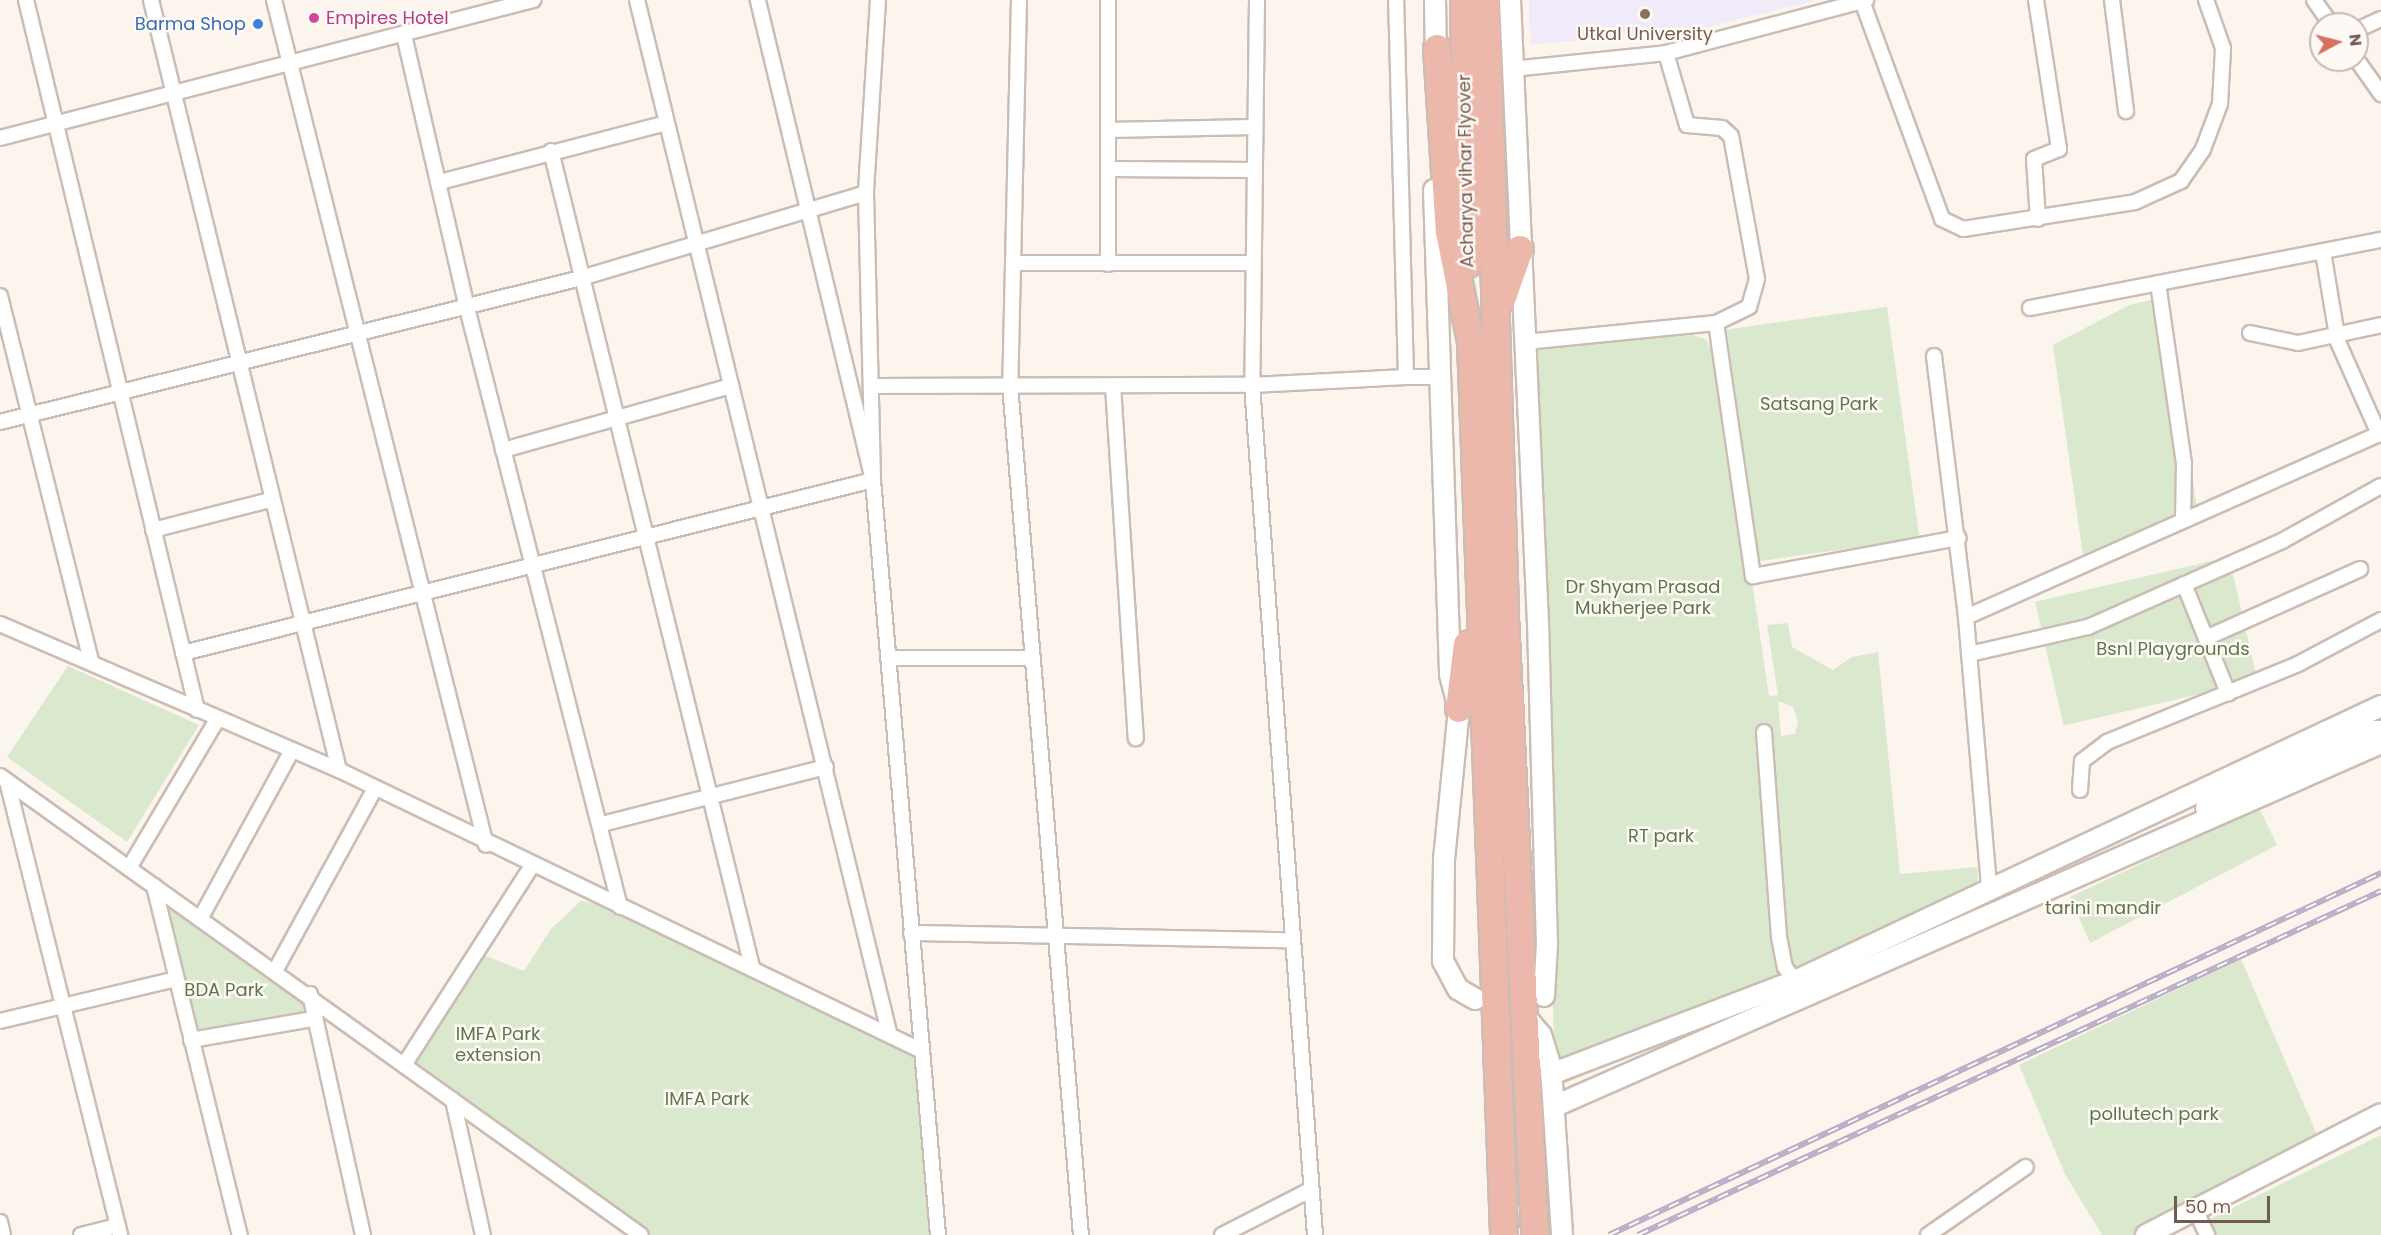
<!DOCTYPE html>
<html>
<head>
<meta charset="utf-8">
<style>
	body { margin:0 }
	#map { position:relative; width:2381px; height:1235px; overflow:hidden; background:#fbf5ed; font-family:Poppins,sans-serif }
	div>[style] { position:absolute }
	.education>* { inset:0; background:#f1eaf8 }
	.green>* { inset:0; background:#dae8cd; transform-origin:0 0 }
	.roads { filter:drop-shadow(2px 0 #ccbdb4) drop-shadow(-2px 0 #ccbdb4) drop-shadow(0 2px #ccbdb4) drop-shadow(0 -2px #ccbdb4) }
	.street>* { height:14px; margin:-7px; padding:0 7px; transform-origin:7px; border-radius:7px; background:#fff }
	.secondary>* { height:20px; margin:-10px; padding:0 10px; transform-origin:10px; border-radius:10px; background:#fff }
	.highway>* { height:26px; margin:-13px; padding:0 13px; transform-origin:13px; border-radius:13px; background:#edb8ac }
	.rail>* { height:6px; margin-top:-3px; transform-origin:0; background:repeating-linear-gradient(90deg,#fef9f4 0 11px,#b7abc5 0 22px); box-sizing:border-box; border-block:2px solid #b7abc5 }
	.dots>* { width:16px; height:16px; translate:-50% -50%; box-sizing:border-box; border:3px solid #fef9f4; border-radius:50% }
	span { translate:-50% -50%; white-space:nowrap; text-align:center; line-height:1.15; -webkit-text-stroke:5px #fef9f4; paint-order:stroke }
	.hotel-label { font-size:18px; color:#b23c85 }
	.left { translate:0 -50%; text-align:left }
	.shop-label { font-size:18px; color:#366cbe }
	.right { translate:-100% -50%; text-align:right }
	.education-label { font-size:18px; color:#785e54 }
	.street-label { font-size:18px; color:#745b52 }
	.park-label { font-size:18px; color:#5c784b }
	.north { position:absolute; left:2309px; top:12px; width:60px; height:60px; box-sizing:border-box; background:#fef9f4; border:2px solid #c7bab3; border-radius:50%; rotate:83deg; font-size:16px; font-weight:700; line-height:24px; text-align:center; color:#745b52 }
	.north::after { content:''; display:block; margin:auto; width:21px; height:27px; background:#d57262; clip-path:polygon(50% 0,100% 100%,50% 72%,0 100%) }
	.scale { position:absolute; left:2174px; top:1196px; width:96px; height:27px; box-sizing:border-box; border:3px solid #745b52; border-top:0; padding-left:8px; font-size:18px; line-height:21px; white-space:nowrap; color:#745b52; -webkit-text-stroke:4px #fef9f4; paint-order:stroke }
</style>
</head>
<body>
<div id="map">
	<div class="education">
		<i style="clip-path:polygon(1529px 0,1816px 0,1704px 28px,1530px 45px)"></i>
	</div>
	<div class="green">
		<i style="clip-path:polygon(2168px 296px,2197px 511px,2083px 556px,2053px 345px,2129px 305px)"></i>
		<i style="left:1887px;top:307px;width:234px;height:162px;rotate:82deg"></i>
		<i style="clip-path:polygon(evenodd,1692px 335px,1706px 339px,1721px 373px,1769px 696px,1778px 695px,1767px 625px,1788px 623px,1792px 647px,1833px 670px,1852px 657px,1878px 652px,1900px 874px,1977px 867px,1978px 882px,1792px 988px,1556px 1087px,1527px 345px,1692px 335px,1778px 701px,1793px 707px,1798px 722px,1795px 734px,1781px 736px,1778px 701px)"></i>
		<i style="left:2229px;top:557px;width:127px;height:199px;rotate:77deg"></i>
		<i style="clip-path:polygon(68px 666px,199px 725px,127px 842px,7px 757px)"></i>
		<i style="clip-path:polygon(2259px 808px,2277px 845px,2090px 943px,2070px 897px)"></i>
		<i style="clip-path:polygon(154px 886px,310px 994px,313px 1019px,191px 1040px)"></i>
		<i style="clip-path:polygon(581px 901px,620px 907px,922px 1051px,938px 1235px,648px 1235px,404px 1065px,476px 952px,524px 971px,551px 929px)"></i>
		<i style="clip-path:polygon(2241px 959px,2321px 1144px,2142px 1235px,2102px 1235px,2065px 1174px,2019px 1065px)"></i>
		<i style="clip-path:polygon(2381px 1135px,2381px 1235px,2208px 1235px,2202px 1223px)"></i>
	</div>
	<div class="roads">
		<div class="street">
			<i style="left:26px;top:0;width:730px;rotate:76.46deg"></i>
			<i style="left:151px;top:0;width:793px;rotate:76.28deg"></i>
			<i style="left:274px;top:0;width:871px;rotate:75.92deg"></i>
			<i style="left:637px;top:0;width:1062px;rotate:76.28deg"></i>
			<i style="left:878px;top:0;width:193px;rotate:93.6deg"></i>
			<i style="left:866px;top:193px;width:287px;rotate:88.6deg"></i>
			<i style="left:873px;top:480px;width:758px;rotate:85.08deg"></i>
			<i style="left:1019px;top:0;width:385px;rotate:91.3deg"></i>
			<i style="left:1010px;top:385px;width:853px;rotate:85.23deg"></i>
			<i style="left:1257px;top:0;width:385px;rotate:90.7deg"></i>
			<i style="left:1252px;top:385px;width:852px;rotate:85.76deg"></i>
			<i style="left:2036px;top:0;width:151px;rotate:81.2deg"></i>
			<i style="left:2059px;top:149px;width:27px;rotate:158deg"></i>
			<i style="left:2034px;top:159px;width:60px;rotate:86.2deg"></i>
			<i style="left:2112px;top:0;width:112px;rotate:82.8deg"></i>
			<i style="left:2314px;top:0;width:29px;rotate:55deg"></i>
			<i style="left:1862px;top:1px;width:232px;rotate:69.8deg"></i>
			<i style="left:1942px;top:219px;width:23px;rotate:25deg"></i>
			<i style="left:1963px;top:229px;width:174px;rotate:-8.9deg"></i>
			<i style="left:2135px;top:202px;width:51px;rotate:-24.5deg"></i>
			<i style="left:2181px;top:181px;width:39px;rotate:-55deg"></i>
			<i style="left:2203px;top:149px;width:48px;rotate:-69.3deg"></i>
			<i style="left:2220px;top:104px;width:56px;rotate:-86.9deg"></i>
			<i style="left:2223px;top:48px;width:51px;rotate:-109.5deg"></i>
			<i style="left:2357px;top:30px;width:26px;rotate:-25deg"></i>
			<i style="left:404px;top:35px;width:276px;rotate:77deg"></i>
			<i style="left:466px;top:304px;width:622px;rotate:75.67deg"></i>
			<i style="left:2357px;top:60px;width:42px;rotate:54.8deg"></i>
			<i style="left:1512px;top:69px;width:155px;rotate:-5.9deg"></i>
			<i style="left:1666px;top:53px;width:207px;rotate:-14.8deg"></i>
			<i style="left:1108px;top:130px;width:146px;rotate:-1.2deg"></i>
			<i style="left:0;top:138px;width:551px;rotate:-14.52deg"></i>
			<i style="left:551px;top:151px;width:840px;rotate:76.16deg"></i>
			<i style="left:1108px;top:169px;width:146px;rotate:0.4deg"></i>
			<i style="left:440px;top:182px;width:234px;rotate:-14.6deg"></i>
			<i style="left:2323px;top:252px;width:91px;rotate:80.5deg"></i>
			<i style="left:2338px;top:342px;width:101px;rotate:66deg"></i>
			<i style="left:1013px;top:263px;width:239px"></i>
			<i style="left:1108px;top:264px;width:264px;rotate:-90deg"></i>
			<i style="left:2158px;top:283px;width:182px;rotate:81.8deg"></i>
			<i style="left:2184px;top:463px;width:56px;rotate:91deg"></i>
			<i style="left:0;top:296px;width:377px;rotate:76deg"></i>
			<i style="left:2030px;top:308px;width:358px;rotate:-11deg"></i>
			<i style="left:1716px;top:323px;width:256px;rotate:81.7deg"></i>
			<i style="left:1753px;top:576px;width:209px;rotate:-10.5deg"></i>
			<i style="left:2250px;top:333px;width:49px;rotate:11.8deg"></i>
			<i style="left:2298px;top:343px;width:85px;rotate:-12.2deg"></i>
			<i style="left:1525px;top:342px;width:192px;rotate:-5.7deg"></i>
			<i style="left:1716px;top:323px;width:37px;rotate:-26deg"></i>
			<i style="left:1749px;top:307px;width:29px;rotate:-74deg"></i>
			<i style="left:1757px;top:279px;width:145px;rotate:-100.3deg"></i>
			<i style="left:1731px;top:136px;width:12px;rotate:-138deg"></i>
			<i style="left:1722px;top:128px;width:35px;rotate:-175deg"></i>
			<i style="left:1687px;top:125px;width:75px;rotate:-106.3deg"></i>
			<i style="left:1934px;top:356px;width:263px;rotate:83deg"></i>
			<i style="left:1406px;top:377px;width:35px"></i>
			<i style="left:874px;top:386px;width:378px;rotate:-0.2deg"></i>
			<i style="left:1252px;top:385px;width:154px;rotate:-3deg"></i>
			<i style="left:1406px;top:377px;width:377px;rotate:-91.5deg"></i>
			<i style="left:1113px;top:386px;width:353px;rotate:86.3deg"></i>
			<i style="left:0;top:422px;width:599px;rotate:-13.92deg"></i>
			<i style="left:581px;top:278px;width:297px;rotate:-16.6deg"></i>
			<i style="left:503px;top:450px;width:237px;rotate:-15.7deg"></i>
			<i style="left:153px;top:530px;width:121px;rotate:-14.4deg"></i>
			<i style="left:2184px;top:584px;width:118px;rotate:68deg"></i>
			<i style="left:0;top:624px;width:369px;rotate:23.3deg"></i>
			<i style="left:339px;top:770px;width:647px;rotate:25.73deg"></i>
			<i style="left:2206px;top:638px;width:169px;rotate:-24.1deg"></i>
			<i style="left:183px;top:653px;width:711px;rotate:-14.08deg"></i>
			<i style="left:873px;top:480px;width:494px;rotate:-103.5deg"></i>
			<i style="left:1969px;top:654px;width:122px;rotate:-12.8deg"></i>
			<i style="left:2088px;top:627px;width:212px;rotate:-23.9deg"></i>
			<i style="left:2282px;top:541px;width:113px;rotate:-29.1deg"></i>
			<i style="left:888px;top:658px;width:141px"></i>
			<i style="left:1764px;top:732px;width:206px;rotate:85.8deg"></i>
			<i style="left:1779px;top:937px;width:31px;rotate:79deg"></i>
			<i style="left:1785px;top:967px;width:17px;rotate:54deg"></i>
			<i style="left:0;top:776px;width:788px;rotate:35.61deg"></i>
			<i style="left:7px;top:781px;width:468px;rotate:76deg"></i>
			<i style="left:2080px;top:790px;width:29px;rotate:-86deg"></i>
			<i style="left:2082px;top:761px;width:31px;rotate:-37deg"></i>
			<i style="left:2107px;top:742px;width:206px;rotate:-22.2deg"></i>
			<i style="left:2298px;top:664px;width:94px;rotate:-27.9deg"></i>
			<i style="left:602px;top:824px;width:231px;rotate:-14.3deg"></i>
			<i style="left:129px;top:868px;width:172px;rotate:-59.3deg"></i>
			<i style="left:154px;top:886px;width:359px;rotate:76.2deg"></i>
			<i style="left:1989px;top:886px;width:270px;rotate:-94.9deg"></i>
			<i style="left:1966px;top:617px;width:454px;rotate:-23.9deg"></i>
			<i style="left:200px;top:919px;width:190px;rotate:-61.4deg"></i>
			<i style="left:911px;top:933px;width:381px;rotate:1.1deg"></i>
			<i style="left:275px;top:971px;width:206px;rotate:-61.3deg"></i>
			<i style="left:310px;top:994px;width:247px;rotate:77.6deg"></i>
			<i style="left:0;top:1021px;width:181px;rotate:-13.4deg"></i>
			<i style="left:191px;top:1040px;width:124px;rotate:-9.8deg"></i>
			<i style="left:404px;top:1065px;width:235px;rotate:-57.3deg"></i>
			<i style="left:453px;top:1100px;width:138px;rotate:77.5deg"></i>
			<i style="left:2195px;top:1209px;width:29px;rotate:65deg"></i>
			<i style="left:0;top:1222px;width:13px;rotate:77deg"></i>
			<i style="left:81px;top:1235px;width:37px;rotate:-14deg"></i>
			<i style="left:1222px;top:1235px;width:99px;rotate:-27.1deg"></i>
			<i style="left:1928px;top:1235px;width:119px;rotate:-34.8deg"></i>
		</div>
		<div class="secondary">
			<i style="left:1435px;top:0;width:62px;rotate:89.1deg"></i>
			<i style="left:1510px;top:0;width:624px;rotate:87.43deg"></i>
			<i style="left:1538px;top:623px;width:320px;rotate:88.4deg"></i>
			<i style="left:1547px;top:943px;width:53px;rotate:93.2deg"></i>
			<i style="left:1434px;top:190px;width:485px;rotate:88.1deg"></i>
			<i style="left:1450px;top:675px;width:35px;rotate:75deg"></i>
			<i style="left:1459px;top:709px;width:152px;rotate:95.7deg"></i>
			<i style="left:1444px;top:860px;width:101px;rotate:90.6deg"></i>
			<i style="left:1443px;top:961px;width:32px;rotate:62deg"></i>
			<i style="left:1458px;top:989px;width:20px;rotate:30deg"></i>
			<i style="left:2206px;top:808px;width:178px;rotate:-25.6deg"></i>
			<i style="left:2367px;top:731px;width:14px"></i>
			<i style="left:1524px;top:1015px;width:26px;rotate:50deg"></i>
			<i style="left:1541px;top:1035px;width:34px;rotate:73deg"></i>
			<i style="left:1551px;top:1068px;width:167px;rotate:86.2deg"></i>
			<i style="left:1551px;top:1074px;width:261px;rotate:-20.9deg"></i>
			<i style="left:1795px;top:981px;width:647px;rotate:-25.14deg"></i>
			<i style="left:1555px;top:1106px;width:902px;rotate:-23.72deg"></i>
			<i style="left:2146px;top:1235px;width:264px;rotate:-27.2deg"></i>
		</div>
		<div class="highway">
			<i style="left:1464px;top:0;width:264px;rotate:89.1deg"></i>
			<i style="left:1486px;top:0;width:613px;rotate:88.22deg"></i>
			<i style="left:1505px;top:613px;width:623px;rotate:87.24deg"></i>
			<i style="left:1437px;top:48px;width:184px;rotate:86.3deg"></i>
			<i style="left:1449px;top:232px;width:112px;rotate:78.7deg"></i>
			<i style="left:1471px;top:342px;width:894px;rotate:87.88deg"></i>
			<i style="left:1502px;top:300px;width:54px;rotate:-70.6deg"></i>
			<i style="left:1459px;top:709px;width:65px;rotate:-83deg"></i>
		</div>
	</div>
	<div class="rail">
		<i style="left:1609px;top:1235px;width:853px;rotate:-25.12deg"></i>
		<i style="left:1638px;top:1235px;width:819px;rotate:-24.84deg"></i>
	</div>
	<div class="dots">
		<i style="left:1645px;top:14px;background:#8d6e63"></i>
		<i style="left:314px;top:18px;background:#d1479c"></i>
		<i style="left:258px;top:24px;background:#3f7fe0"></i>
	</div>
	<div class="hotel-label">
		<span class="left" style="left:326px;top:18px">Empires Hotel</span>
	</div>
	<div class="shop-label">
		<span class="right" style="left:246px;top:24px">Barma Shop</span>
	</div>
	<div class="education-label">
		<span style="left:1645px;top:34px">Utkal University</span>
	</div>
	<div class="street-label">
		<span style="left:1466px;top:171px;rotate:-91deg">Acharya vihar Flyover</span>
	</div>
	<div class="park-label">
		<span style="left:1819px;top:404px">Satsang Park</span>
		<span style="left:1643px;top:598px">Dr Shyam Prasad<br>Mukherjee Park</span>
		<span style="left:2173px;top:649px">Bsnl Playgrounds</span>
		<span style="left:1661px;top:836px">RT park</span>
		<span style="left:2103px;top:908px">tarini mandir</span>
		<span style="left:224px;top:990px">BDA Park</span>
		<span style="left:498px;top:1045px">IMFA Park<br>extension</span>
		<span style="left:707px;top:1099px">IMFA Park</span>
		<span style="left:2154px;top:1114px">pollutech park</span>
	</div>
	<div class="north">N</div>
	<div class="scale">50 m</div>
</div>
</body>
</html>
